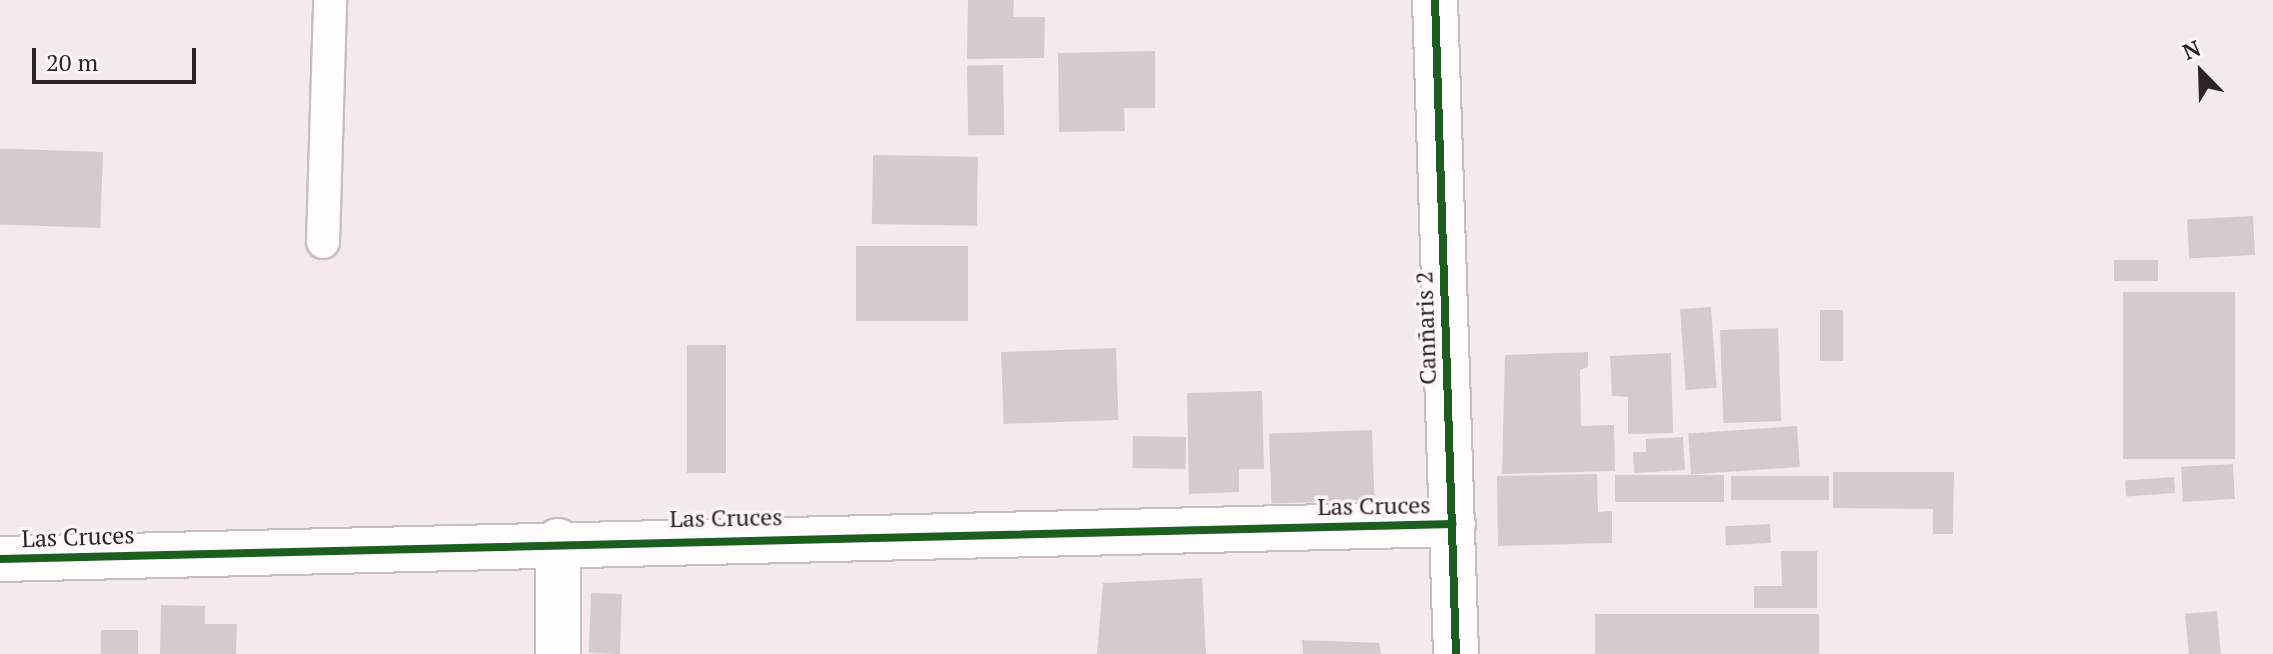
<!DOCTYPE html>
<html>
<head>
<meta charset="utf-8">
<style>
	body { margin:0 }
	#map { position:relative; width:2273px; height:654px; overflow:hidden; background:#f5e9ed; font-family:"PT Serif",serif }
	div>[style] { position:absolute }
	.building>* { inset:0; background:#d5cbce; transform-origin:0 0 }
	.roads { filter:drop-shadow(2px 0 #c7bec1) drop-shadow(-2px 0 #c7bec1) drop-shadow(0 2px #c7bec1) drop-shadow(0 -2px #c7bec1) }
	.service>* { height:32px; margin:-16px; padding:0 16px; transform-origin:16px; border-radius:16px; background:#fefcfc }
	.minor>* { height:44px; margin:-22px; padding:0 22px; transform-origin:22px; border-radius:22px; background:#fefcfc }
	.cycleway>* { height:8px; margin:-4px; padding:0 4px; transform-origin:4px; border-radius:4px; background:#1b5e20 }
	span { translate:-50% -50%; white-space:nowrap; text-align:center; line-height:1.15; -webkit-text-stroke:7px #fef5f8; paint-order:stroke }
	.street-label { font-size:24px; color:#2d2427 }
	.north { position:absolute; left:2161px; top:32px; width:80px; height:80px; -webkit-text-stroke:6px #fef5f8; paint-order:stroke; rotate:337deg; font-size:22px; font-weight:700; line-height:32px; text-align:center; color:#2d2427 }
	.north::after { content:''; display:block; margin:auto; width:28px; height:36px; background:#2d2427; clip-path:polygon(50% 0,100% 100%,50% 72%,0 100%) }
	.scale { position:absolute; left:32px; top:48px; width:164px; height:36px; box-sizing:border-box; border:4px solid #2d2427; border-top:0; padding-left:10px; font-size:24px; line-height:28px; white-space:nowrap; color:#2d2427; -webkit-text-stroke:6px #fef5f8; paint-order:stroke }
</style>
</head>
<body>
<div id="map">
	<div class="building">
		<i style="clip-path:polygon(968px 0,1014px 0,1013px 17px,1045px 17px,1044px 58px,967px 59px)"></i>
		<i style="clip-path:polygon(1155px 51px,1155px 108px,1124px 108px,1125px 131px,1059px 132px,1058px 53px)"></i>
		<i style="left:1003px;top:65px;width:70px;height:36px;rotate:89deg"></i>
		<i style="left:103px;top:152px;width:76px;height:103px;rotate:92deg"></i>
		<i style="left:873px;top:155px;width:105px;height:69px;rotate:1deg"></i>
		<i style="left:2253px;top:216px;width:39px;height:66px;rotate:87deg"></i>
		<i style="left:856px;top:246px;width:112px;height:75px"></i>
		<i style="left:2158px;top:260px;width:21px;height:44px;rotate:90deg"></i>
		<i style="left:2123px;top:292px;width:112px;height:167px"></i>
		<i style="left:1711px;top:307px;width:81px;height:31px;rotate:86deg"></i>
		<i style="left:1843px;top:310px;width:51px;height:23px;rotate:90deg"></i>
		<i style="left:1778px;top:328px;width:93px;height:58px;rotate:88deg"></i>
		<i style="left:687px;top:345px;width:39px;height:128px"></i>
		<i style="left:1116px;top:348px;width:72px;height:115px;rotate:88deg"></i>
		<i style="clip-path:polygon(1588px 352px,1588px 367px,1580px 370px,1581px 426px,1614px 425px,1615px 471px,1502px 474px,1505px 355px)"></i>
		<i style="clip-path:polygon(1671px 353px,1673px 433px,1628px 434px,1628px 397px,1612px 396px,1610px 356px)"></i>
		<i style="clip-path:polygon(1262px 391px,1264px 469px,1239px 469px,1239px 492px,1189px 494px,1187px 393px)"></i>
		<i style="left:1797px;top:426px;width:41px;height:109px;rotate:86deg"></i>
		<i style="left:1372px;top:430px;width:70px;height:103px;rotate:88deg"></i>
		<i style="left:1133px;top:436px;width:53px;height:32px;rotate:1deg"></i>
		<i style="clip-path:polygon(1683px 437px,1685px 470px,1634px 473px,1633px 452px,1646px 452px,1646px 439px)"></i>
		<i style="left:2233px;top:464px;width:35px;height:52px;rotate:87deg"></i>
		<i style="clip-path:polygon(1833px 472px,1954px 472px,1953px 534px,1933px 534px,1933px 509px,1833px 508px)"></i>
		<i style="clip-path:polygon(1597px 474px,1598px 512px,1612px 511px,1612px 543px,1498px 546px,1497px 476px)"></i>
		<i style="left:1724px;top:475px;width:27px;height:109px;rotate:90deg"></i>
		<i style="left:1829px;top:476px;width:24px;height:98px;rotate:90deg"></i>
		<i style="left:2174px;top:477px;width:16px;height:49px;rotate:86deg"></i>
		<i style="left:1770px;top:524px;width:19px;height:45px;rotate:87deg"></i>
		<i style="clip-path:polygon(1781px 551px,1817px 551px,1817px 608px,1754px 608px,1754px 586px,1782px 586px)"></i>
		<i style="clip-path:polygon(1202px 578px,1206px 654px,1097px 654px,1103px 583px)"></i>
		<i style="left:591px;top:593px;width:31px;height:60px;rotate:2deg"></i>
		<i style="clip-path:polygon(161px 605px,205px 606px,205px 624px,237px 624px,236px 654px,160px 654px)"></i>
		<i style="left:2217px;top:611px;width:43px;height:32px;rotate:85deg"></i>
		<i style="left:1819px;top:614px;width:40px;height:224px;rotate:90deg"></i>
		<i style="left:101px;top:630px;width:37px;height:24px"></i>
		<i style="clip-path:polygon(1302px 640px,1379px 643px,1381px 654px,1303px 654px)"></i>
	</div>
	<div class="roads">
		<div class="service">
			<i style="left:323px;top:242px;width:242px;rotate:-88.3deg"></i>
		</div>
		<div class="minor">
			<i style="left:1435px;top:0;width:654px;rotate:88.16deg"></i>
			<i style="left:0;top:559px;width:1453px;rotate:-1.38deg"></i>
			<i style="left:558px;top:654px;width:113px;rotate:-90deg"></i>
		</div>
	</div>
	<div class="cycleway">
		<i style="left:1435px;top:0;width:654px;rotate:88.16deg"></i>
		<i style="left:0;top:559px;width:1453px;rotate:-1.38deg"></i>
	</div>
	<div class="street-label">
		<span style="left:1426px;top:328px;rotate:-92deg">Canñaris 2</span>
		<span style="left:1374px;top:506px;rotate:-1deg">Las Cruces</span>
		<span style="left:726px;top:518px;rotate:-1deg">Las Cruces</span>
		<span style="left:78px;top:537px;rotate:-2deg">Las Cruces</span>
	</div>
	<div class="north">N</div>
	<div class="scale">20 m</div>
</div>
</body>
</html>
